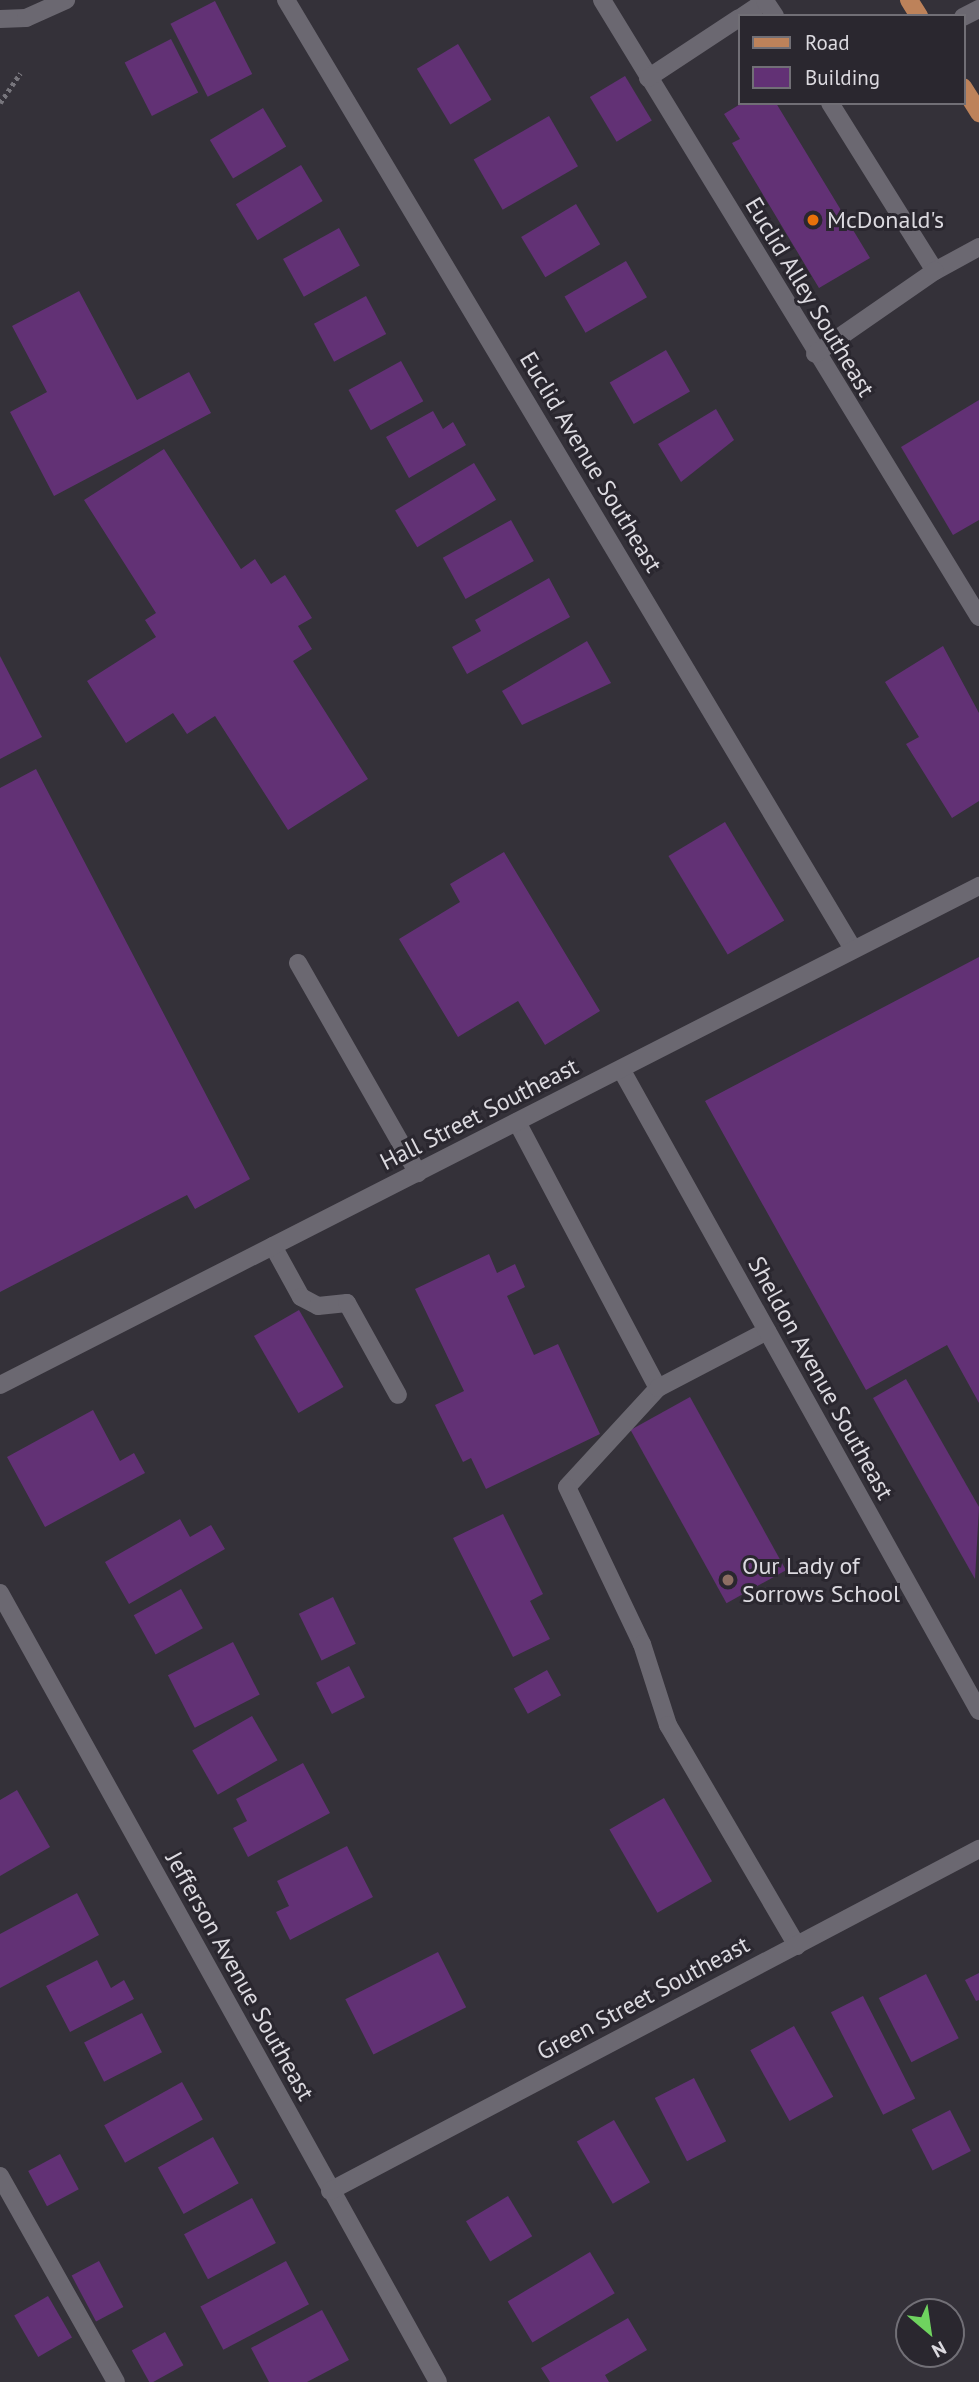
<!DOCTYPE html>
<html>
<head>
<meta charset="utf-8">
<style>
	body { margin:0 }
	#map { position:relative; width:979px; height:2382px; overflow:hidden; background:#343139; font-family:"PT Sans",sans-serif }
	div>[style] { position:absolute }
	.building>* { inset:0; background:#623175; transform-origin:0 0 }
	.path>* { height:4.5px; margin-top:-2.25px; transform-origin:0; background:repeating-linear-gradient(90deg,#77757c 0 3.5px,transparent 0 7px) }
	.lane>* { height:18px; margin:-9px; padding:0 9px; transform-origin:9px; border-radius:9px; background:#6b6871 }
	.street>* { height:18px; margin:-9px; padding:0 9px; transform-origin:9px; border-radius:9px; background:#6b6871 }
	.secondary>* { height:18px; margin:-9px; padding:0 9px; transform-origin:9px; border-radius:9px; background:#6b6871 }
	.primary>* { height:18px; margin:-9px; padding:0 9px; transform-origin:9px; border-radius:9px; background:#bd825a }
	.dots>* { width:19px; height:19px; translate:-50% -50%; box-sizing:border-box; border:4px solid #2a272f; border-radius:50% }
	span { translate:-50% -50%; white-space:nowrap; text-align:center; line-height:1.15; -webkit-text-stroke:6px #2a272f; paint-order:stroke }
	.poi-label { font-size:24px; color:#dcdae0 }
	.left { translate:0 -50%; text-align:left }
	.street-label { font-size:24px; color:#dcdae0 }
	.legend { position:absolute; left:738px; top:14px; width:228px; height:91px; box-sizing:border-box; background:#2a272f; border:2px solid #716f76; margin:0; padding:9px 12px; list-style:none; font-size:21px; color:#dcdae0 }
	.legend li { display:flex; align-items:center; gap:14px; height:35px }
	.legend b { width:35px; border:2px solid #716f76 }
	.north { position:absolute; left:895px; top:2298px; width:70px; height:70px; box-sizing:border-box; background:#2a272f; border:2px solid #716f76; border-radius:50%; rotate:151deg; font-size:19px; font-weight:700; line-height:28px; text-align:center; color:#dcdae0 }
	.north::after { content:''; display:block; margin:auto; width:24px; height:32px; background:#6fd35f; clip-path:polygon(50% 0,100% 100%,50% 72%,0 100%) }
</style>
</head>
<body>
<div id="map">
	<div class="building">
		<i style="left:215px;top:1px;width:82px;height:50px;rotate:63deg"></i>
		<i style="left:171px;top:39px;width:60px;height:52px;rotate:63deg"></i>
		<i style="left:458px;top:44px;width:65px;height:48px;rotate:59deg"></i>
		<i style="left:625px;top:76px;width:52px;height:41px;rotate:59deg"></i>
		<i style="clip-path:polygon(742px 103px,776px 103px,870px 258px,819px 288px,732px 143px,740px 139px,724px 114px)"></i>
		<i style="left:263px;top:108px;width:45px;height:62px;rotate:59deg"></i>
		<i style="left:549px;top:116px;width:58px;height:87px;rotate:60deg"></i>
		<i style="left:301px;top:165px;width:42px;height:76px;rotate:59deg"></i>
		<i style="left:576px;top:204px;width:47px;height:64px;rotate:59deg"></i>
		<i style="left:339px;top:228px;width:43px;height:64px;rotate:61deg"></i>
		<i style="left:626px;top:261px;width:42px;height:71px;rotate:60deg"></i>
		<i style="clip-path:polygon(79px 291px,137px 400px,189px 372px,211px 413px,54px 496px,10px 412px,47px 392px,12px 326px)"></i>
		<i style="left:366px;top:296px;width:43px;height:59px;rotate:62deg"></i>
		<i style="left:666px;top:350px;width:48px;height:65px;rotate:60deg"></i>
		<i style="left:401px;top:361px;width:46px;height:60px;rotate:61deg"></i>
		<i style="clip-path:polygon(979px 400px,979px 520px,953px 535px,901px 447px)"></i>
		<i style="clip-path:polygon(716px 409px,734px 440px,681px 482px,658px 444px)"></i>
		<i style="clip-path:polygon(433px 411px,443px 429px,453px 422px,466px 445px,409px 478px,386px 437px)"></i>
		<i style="clip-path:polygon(164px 449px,241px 569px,255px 559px,271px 584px,285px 575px,312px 618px,298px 626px,312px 649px,293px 661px,368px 779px,288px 830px,215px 716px,187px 734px,173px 713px,126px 743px,87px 681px,156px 637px,145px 620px,156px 613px,84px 500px)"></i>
		<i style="left:474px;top:463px;width:43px;height:92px;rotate:59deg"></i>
		<i style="left:511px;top:520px;width:47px;height:78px;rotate:61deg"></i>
		<i style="clip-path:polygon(549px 578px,570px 617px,467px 674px,452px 647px,481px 631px,475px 620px)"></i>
		<i style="clip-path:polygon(587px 641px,611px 683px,522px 725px,502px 691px)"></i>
		<i style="clip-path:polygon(943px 646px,979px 713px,979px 801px,952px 818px,906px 744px,919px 737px,885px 682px)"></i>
		<i style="clip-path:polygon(0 656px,42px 737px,0 759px)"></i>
		<i style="clip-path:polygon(36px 769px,250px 1179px,195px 1209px,187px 1195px,0 1292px,0 788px)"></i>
		<i style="left:725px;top:822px;width:115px;height:66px;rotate:59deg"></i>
		<i style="clip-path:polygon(504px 852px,600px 1011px,545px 1045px,518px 1001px,458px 1037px,399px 939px,460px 902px,450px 884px)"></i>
		<i style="clip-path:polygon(979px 957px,979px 1403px,947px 1345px,866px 1390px,705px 1101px)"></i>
		<i style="clip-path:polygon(489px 1254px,497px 1273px,515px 1264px,525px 1287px,507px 1296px,534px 1355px,558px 1344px,600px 1434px,486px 1489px,471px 1458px,463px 1462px,435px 1405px,464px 1391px,415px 1289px)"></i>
		<i style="left:299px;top:1310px;width:89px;height:52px;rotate:60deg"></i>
		<i style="clip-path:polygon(906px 1379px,979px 1507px,975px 1579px,873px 1398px)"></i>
		<i style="left:690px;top:1397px;width:198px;height:68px;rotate:61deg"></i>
		<i style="clip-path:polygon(93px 1410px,120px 1461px,134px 1453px,145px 1473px,45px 1527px,7px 1457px)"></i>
		<i style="clip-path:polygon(503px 1514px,543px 1594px,530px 1601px,550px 1639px,513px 1657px,453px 1538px)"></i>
		<i style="clip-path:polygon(180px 1519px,190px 1537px,211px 1525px,225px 1549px,129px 1604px,105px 1562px)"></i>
		<i style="left:181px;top:1589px;width:45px;height:54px;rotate:61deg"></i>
		<i style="left:333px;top:1597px;width:52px;height:38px;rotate:64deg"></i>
		<i style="left:233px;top:1642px;width:59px;height:73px;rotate:63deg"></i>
		<i style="left:349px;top:1666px;width:35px;height:37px;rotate:63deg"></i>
		<i style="left:547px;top:1670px;width:29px;height:38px;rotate:61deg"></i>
		<i style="left:252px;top:1716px;width:51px;height:69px;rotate:60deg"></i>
		<i style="clip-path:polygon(303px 1763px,330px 1813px,248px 1857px,233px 1828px,247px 1821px,236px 1799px)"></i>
		<i style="clip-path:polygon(17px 1790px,50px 1847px,0 1876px,0 1800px)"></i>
		<i style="left:664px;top:1798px;width:96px;height:63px;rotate:60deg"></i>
		<i style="clip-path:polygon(347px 1846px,373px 1897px,290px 1940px,276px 1912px,289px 1906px,277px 1881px)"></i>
		<i style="clip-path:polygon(77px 1893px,99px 1935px,0 1988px,0 1934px)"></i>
		<i style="left:438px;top:1952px;width:62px;height:104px;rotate:63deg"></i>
		<i style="clip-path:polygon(97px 1960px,111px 1988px,124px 1980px,134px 1999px,70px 2032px,46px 1986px)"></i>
		<i style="clip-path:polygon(979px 1973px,979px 2000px,976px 2001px,965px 1980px)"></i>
		<i style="left:926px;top:1974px;width:72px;height:53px;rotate:63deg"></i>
		<i style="left:863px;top:1996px;width:115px;height:36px;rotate:63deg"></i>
		<i style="left:142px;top:2013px;width:44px;height:65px;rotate:63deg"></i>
		<i style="left:794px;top:2026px;width:81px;height:50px;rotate:61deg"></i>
		<i style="left:694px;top:2078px;width:71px;height:44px;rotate:63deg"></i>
		<i style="left:182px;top:2082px;width:43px;height:89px;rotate:61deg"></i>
		<i style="left:950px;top:2110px;width:46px;height:43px;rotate:63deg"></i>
		<i style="left:614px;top:2120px;width:72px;height:43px;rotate:60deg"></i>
		<i style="left:213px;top:2137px;width:53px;height:63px;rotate:61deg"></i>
		<i style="left:60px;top:2154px;width:40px;height:36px;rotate:62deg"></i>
		<i style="left:508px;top:2196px;width:47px;height:49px;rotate:59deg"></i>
		<i style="left:252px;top:2198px;width:51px;height:77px;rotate:62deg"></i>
		<i style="left:590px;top:2252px;width:48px;height:96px;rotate:59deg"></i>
		<i style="left:99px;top:2261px;width:52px;height:31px;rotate:62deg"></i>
		<i style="left:286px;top:2261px;width:49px;height:97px;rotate:62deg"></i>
		<i style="left:48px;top:2296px;width:48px;height:39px;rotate:60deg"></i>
		<i style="clip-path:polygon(322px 2310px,349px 2360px,307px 2382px,269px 2382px,251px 2348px)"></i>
		<i style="clip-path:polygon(628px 2318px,647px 2350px,605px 2375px,609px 2382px,550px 2382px,541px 2368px)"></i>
		<i style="left:165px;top:2332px;width:38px;height:38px;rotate:61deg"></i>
	</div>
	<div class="path">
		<i style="left:0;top:103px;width:36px;rotate:-56deg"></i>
	</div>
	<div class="lane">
		<i style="left:602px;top:0;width:723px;rotate:58.57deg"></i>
		<i style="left:743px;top:16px;width:27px;rotate:-34deg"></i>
		<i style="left:765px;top:1px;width:18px;rotate:56deg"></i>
		<i style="left:648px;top:78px;width:109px;rotate:-33.4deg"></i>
		<i style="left:830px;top:103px;width:198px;rotate:58deg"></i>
		<i style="left:935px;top:271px;width:50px;rotate:-28.6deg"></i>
		<i style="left:815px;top:354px;width:146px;rotate:-34.7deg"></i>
		<i style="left:517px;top:1122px;width:301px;rotate:62.1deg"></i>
		<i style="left:658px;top:1388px;width:134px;rotate:132.6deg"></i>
		<i style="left:567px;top:1487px;width:174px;rotate:64.5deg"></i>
		<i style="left:642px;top:1644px;width:85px;rotate:72.2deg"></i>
		<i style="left:668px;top:1725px;width:256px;rotate:59.7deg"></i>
		<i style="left:273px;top:1246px;width:58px;rotate:61.2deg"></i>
		<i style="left:301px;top:1297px;width:19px;rotate:28deg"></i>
		<i style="left:318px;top:1306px;width:29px;rotate:-6deg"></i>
		<i style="left:347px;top:1303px;width:105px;rotate:61deg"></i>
		<i style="left:658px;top:1388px;width:123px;rotate:-27.6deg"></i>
		<i style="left:0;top:2176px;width:236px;rotate:60.6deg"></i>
	</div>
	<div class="street">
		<i style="left:286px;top:0;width:1105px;rotate:59.14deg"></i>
		<i style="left:963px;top:17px;width:18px;rotate:-27deg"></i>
		<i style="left:0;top:19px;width:26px;rotate:-2deg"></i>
		<i style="left:26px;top:18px;width:44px;rotate:-24.2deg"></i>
		<i style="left:298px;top:963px;width:242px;rotate:60.3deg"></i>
		<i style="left:621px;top:1069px;width:735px;rotate:60.85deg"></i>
		<i style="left:0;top:1593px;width:902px;rotate:60.96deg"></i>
		<i style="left:330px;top:2191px;width:734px;rotate:-27.79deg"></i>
	</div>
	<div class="secondary">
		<i style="left:0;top:1385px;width:1099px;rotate:-27.01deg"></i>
	</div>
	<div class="primary">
		<i style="left:909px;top:0;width:19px;rotate:58deg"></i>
		<i style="left:963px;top:87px;width:31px;rotate:58deg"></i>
	</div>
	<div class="dots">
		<i style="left:813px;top:220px;background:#e8710a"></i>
		<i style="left:728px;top:1580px;background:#8d6e63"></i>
	</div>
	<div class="poi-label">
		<span class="left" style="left:827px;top:220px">McDonald's</span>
		<span class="left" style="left:742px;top:1580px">Our Lady of<br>Sorrows School</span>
	</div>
	<div class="street-label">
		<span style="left:810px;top:297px;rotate:59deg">Euclid Alley Southeast</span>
		<span style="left:591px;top:462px;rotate:59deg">Euclid Avenue Southeast</span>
		<span style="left:479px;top:1114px;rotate:-27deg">Hall Street Southeast</span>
		<span style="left:821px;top:1378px;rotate:61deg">Sheldon Avenue Southeast</span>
		<span style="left:240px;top:1976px;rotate:61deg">Jefferson Avenue Southeast</span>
		<span style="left:643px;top:1998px;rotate:-28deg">Green Street Southeast</span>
	</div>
	<ul class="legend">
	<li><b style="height:9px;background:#bd825a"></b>Road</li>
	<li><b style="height:19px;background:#623175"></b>Building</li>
	</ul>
	<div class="north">N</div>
</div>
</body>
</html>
